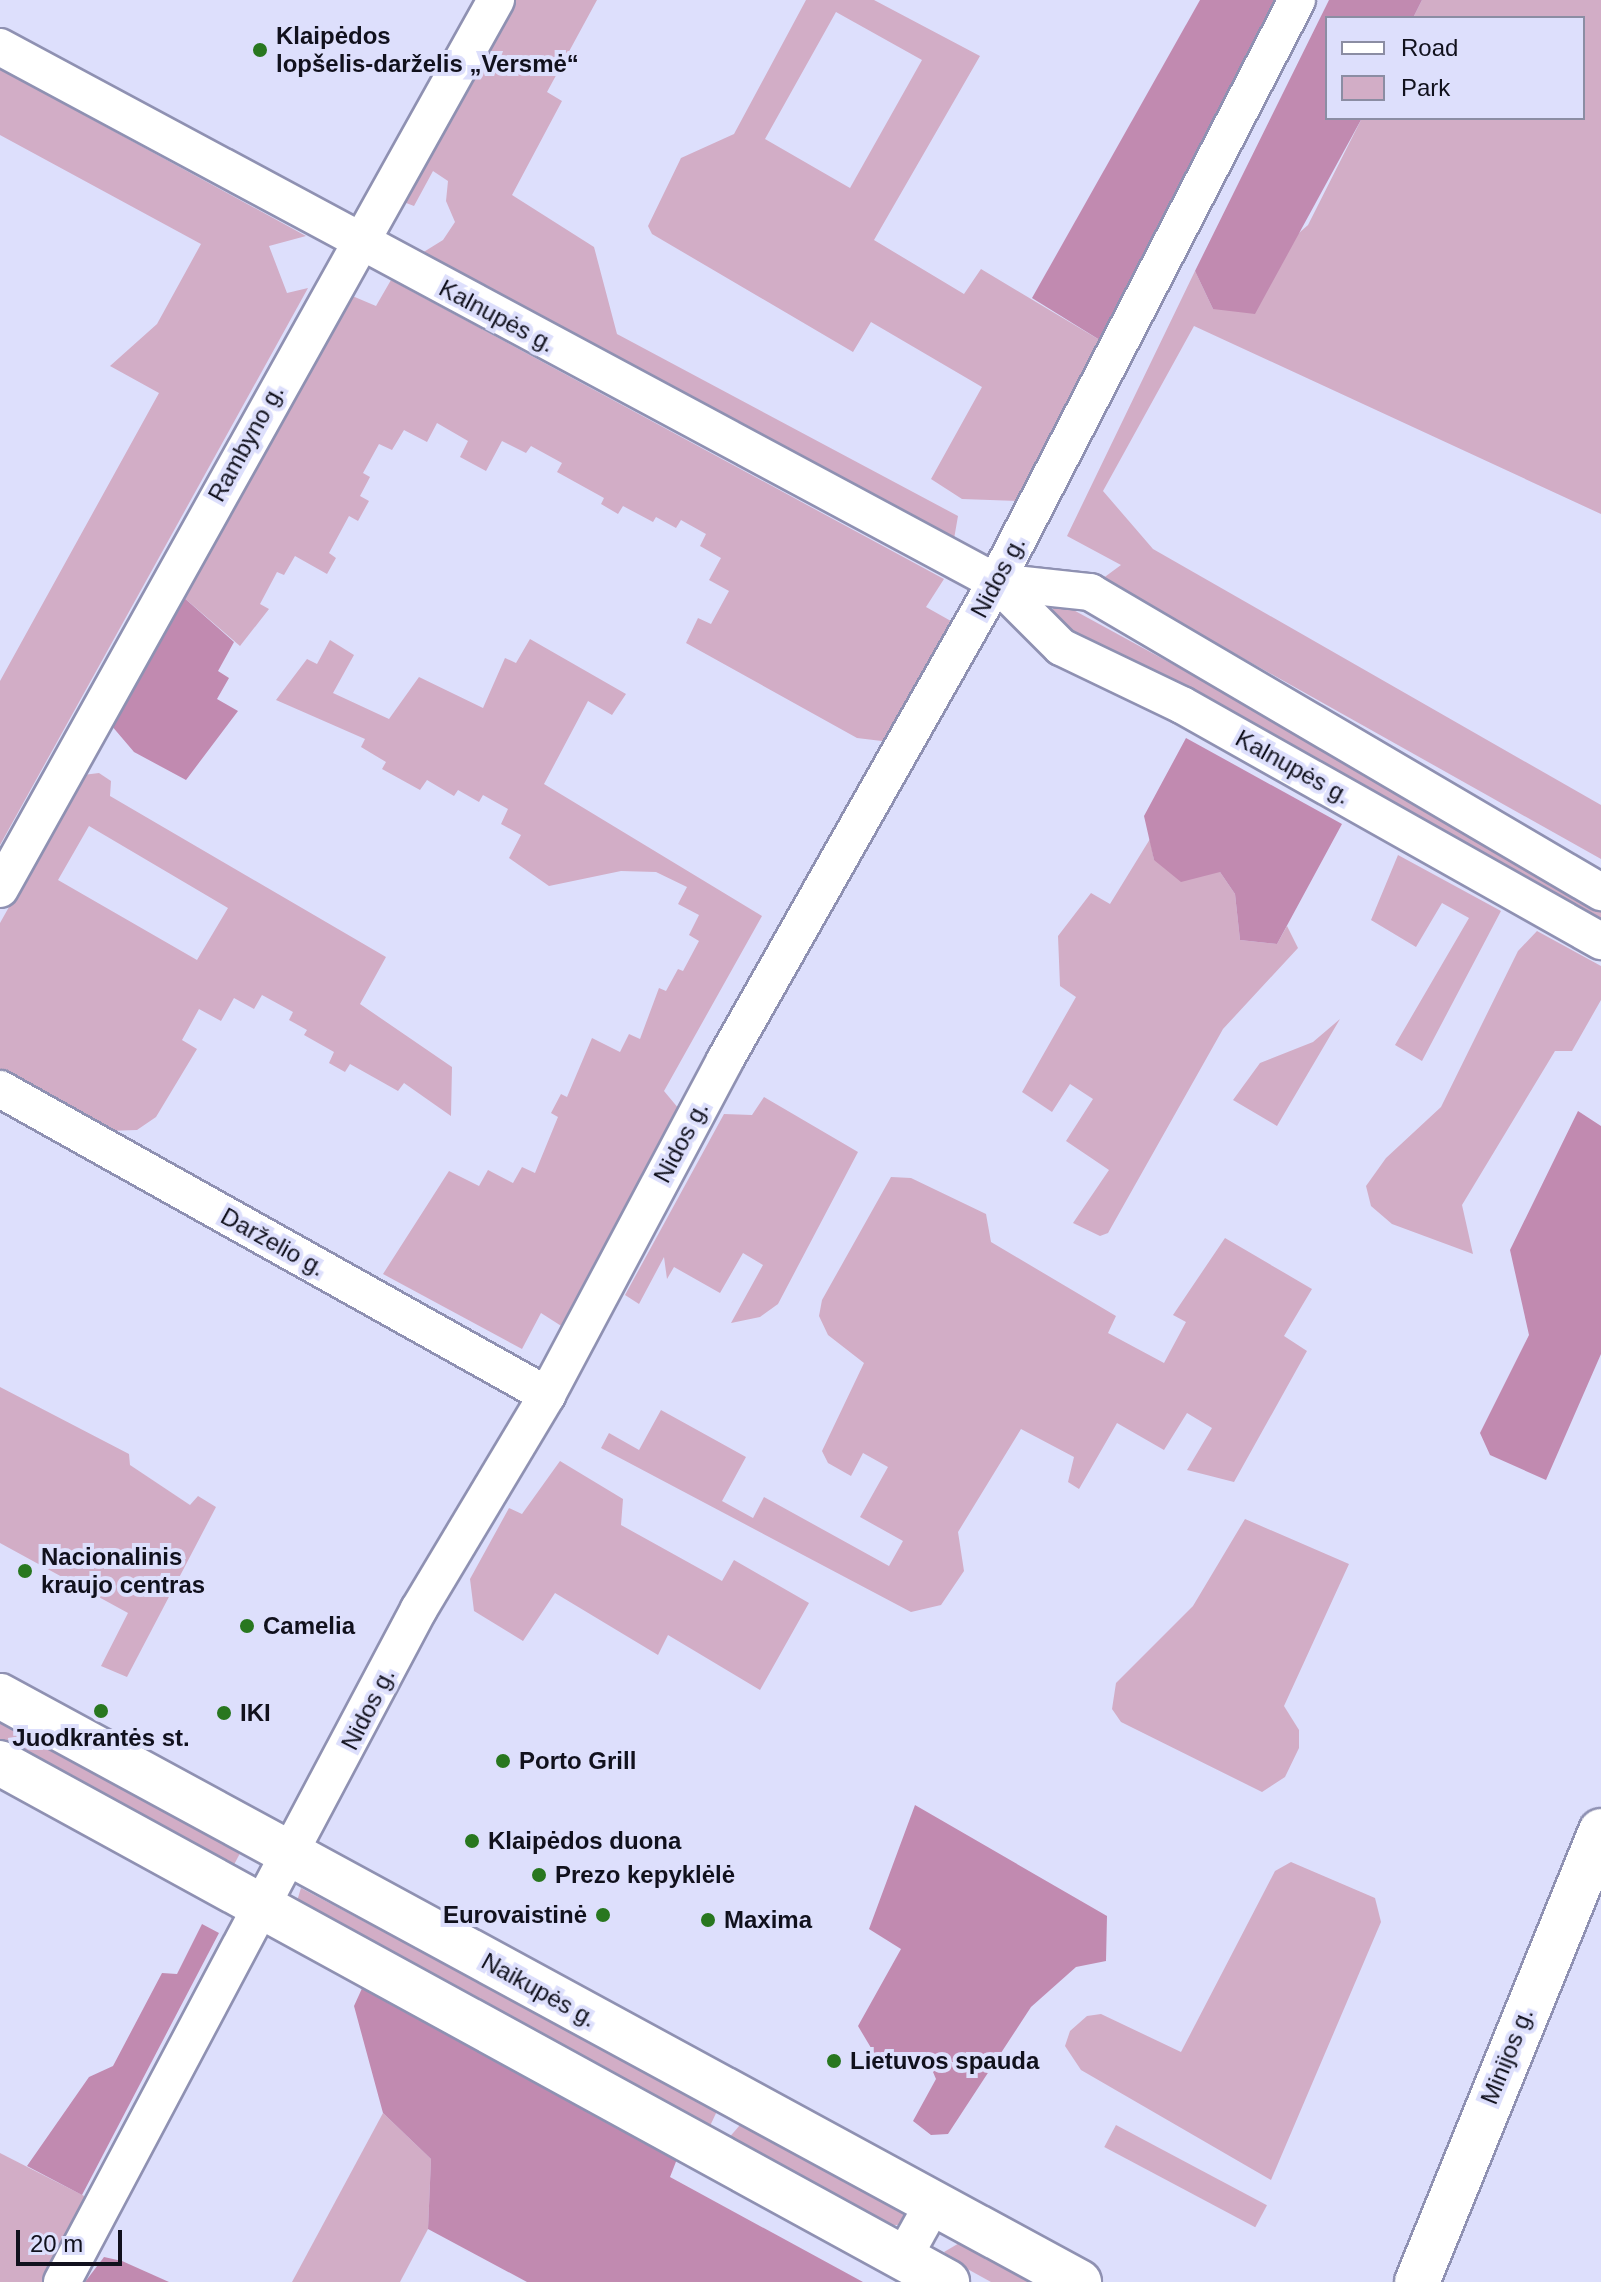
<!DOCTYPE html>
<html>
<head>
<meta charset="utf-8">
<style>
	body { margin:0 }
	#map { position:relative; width:1601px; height:2282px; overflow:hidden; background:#dddffc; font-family:Helvetica,sans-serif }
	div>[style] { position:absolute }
	.green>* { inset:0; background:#d2adc6; transform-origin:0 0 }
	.forest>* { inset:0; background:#c18ab0 }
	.roads { filter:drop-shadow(2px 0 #8f91b2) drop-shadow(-2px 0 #8f91b2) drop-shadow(0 2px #8f91b2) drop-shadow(0 -2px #8f91b2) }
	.street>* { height:36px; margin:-18px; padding:0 18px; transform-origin:18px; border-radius:18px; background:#fff }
	.secondary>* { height:44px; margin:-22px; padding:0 22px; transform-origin:22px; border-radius:22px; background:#fff }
	.primary>* { height:44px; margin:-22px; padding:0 22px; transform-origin:22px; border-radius:22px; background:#fff }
	.dots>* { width:22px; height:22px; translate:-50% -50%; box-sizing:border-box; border:4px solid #dddffc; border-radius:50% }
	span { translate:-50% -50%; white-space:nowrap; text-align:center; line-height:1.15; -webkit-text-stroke:8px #dddffc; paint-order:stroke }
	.poi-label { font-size:24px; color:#11111d; font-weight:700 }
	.left { translate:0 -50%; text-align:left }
	.right { translate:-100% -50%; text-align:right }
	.street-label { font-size:24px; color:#11111d }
	.legend { position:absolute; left:1325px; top:16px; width:260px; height:104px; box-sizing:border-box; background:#dddffc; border:2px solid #8b8da3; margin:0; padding:10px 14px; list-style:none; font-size:24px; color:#11111d }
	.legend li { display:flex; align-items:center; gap:16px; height:40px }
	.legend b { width:40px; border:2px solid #8b8da3 }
	.scale { position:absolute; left:16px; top:2230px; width:106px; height:36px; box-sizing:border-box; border:4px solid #11111d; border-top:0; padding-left:10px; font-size:24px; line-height:28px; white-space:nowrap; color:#11111d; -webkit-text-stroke:6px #dddffc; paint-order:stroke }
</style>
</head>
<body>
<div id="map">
	<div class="green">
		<i style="clip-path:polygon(513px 0,597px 0,547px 92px,562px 101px,512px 195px,594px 247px,617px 334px,958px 516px,954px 539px,422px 253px,443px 240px,455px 222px,446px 201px,448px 181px,433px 171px,414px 206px,401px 201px)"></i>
		<i style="clip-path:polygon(evenodd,806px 0,874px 0,980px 56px,874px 240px,964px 294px,981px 269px,1103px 342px,1020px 501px,962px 499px,931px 479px,982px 387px,871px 322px,853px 352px,652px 234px,648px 226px,681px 158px,734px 134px,806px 0,836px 12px,922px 60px,850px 188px,765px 139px,836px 12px)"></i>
		<i style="clip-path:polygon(1422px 0,1601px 0,1601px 514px,1194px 326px,1103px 491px,1153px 549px,1601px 805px,1601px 859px,1102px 579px,1121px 565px,1067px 536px,1195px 271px,1213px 309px,1308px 225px,1362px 118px,1583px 118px,1583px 18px,1413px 18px)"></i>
		<i style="clip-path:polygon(0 69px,306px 236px,269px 246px,287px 293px,308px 288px,0 845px,0 681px,159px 393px,110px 366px,157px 324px,201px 244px,0 135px)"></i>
		<i style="clip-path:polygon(391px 280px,944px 579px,926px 607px,958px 625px,890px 742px,857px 738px,686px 643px,698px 618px,711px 624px,729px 591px,709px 580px,721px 558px,700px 546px,706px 534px,681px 520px,676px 528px,656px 517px,653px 522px,623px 506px,618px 514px,601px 504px,604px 498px,557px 472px,562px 463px,531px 446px,526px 453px,502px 441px,486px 471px,460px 457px,468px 441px,437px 423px,427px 442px,404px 430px,392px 450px,379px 444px,363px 473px,370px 477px,360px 496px,369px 501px,358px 521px,349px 516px,329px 553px,336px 558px,327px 574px,295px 556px,284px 575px,277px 572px,260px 604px,269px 609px,240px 646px,182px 596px,350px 295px,376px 306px)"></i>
		<i style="clip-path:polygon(1057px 601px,1601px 898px,1601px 928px,1056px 624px,1049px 617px)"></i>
		<i style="clip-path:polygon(530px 639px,626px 694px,612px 715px,588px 701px,544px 784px,762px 916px,664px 1091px,684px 1115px,566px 1329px,541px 1313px,522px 1349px,383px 1274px,449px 1171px,479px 1186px,488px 1170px,513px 1183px,522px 1167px,535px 1173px,558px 1117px,551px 1113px,561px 1094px,567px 1097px,592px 1038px,620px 1052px,629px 1034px,640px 1039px,659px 988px,666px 991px,678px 969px,683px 971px,699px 941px,689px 935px,699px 915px,678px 904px,687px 887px,656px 872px,621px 871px,549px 886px,509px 858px,521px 835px,501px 824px,508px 809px,483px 795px,479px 802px,458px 790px,454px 796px,427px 780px,420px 790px,382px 769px,386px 762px,361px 747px,365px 739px,276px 700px,307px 659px,317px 664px,330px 640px,354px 655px,333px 693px,389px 719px,419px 677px,483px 708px,505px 658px,516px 663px)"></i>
		<i style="clip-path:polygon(evenodd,99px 773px,111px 781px,110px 796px,386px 957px,360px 1004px,452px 1067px,451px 1116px,404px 1083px,398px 1091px,350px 1064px,345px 1072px,329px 1063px,334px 1052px,304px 1035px,307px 1030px,289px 1020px,293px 1012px,262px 995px,254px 1009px,234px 998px,221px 1021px,199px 1009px,182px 1040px,197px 1049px,156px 1117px,137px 1130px,106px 1131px,0 1072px,0 923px,83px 775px,99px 773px,89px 826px,228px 908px,197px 960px,58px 880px,89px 826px)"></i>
		<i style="clip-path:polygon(1150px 839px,1154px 860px,1220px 872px,1235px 894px,1240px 940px,1277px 944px,1287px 926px,1298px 948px,1223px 1029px,1108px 1233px,1100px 1236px,1073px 1223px,1109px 1170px,1066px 1141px,1093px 1099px,1070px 1084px,1052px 1112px,1022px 1092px,1076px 997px,1060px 986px,1058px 936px,1091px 893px,1110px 904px)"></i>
		<i style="clip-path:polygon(1398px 855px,1501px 911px,1422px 1061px,1395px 1045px,1469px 918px,1442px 903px,1416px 947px,1371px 920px)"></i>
		<i style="clip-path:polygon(1537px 931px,1601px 966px,1601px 1000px,1572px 1051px,1555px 1051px,1462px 1205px,1473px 1254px,1392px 1224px,1371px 1206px,1366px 1186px,1386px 1158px,1441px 1107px,1518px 951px)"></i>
		<i style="clip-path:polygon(1340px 1019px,1277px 1126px,1233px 1100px,1260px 1063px,1313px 1042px)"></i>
		<i style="clip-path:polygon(764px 1097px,858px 1152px,778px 1304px,760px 1317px,731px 1323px,763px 1265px,743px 1253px,720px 1293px,674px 1267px,667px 1279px,664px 1257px,639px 1304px,625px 1295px,724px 1114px,752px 1115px)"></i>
		<i style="clip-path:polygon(891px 1177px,911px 1178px,986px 1214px,991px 1242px,1116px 1316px,1108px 1333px,1164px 1363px,1186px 1322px,1173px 1315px,1225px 1238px,1312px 1289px,1284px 1336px,1307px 1351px,1234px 1482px,1187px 1470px,1212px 1428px,1187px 1413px,1164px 1450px,1117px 1423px,1079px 1489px,1068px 1482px,1074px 1457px,1021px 1429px,958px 1532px,964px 1571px,941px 1605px,911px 1612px,601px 1448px,609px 1433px,639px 1450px,661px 1410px,746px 1457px,722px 1501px,753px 1518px,764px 1497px,889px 1566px,903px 1541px,860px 1517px,888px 1467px,863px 1453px,851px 1476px,828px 1463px,822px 1451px,864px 1363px,828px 1335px,819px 1316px,822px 1300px)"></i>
		<i style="clip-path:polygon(0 1387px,129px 1454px,130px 1465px,190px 1505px,198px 1496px,216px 1507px,127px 1677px,101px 1666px,128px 1613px,0 1543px)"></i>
		<i style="clip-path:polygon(560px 1461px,623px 1499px,621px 1525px,722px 1581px,734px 1560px,809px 1603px,760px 1690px,668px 1635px,658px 1655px,555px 1593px,523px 1641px,474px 1611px,470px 1579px,509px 1508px,522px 1514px)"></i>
		<i style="clip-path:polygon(1245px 1519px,1349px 1564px,1284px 1706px,1299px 1730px,1299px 1748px,1285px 1777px,1262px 1792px,1121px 1722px,1112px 1709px,1116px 1683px,1193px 1606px)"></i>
		<i style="left:0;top:1721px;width:274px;height:23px;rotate:28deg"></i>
		<i style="clip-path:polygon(1291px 1862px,1375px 1898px,1381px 1922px,1271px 2180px,1081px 2070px,1065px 2046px,1070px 2031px,1087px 2016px,1101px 2014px,1181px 2052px,1275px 1871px)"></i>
		<i style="clip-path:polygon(301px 1888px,718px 2109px,709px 2128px,297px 1901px)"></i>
		<i style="clip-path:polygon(383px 2113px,431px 2159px,428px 2229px,400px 2282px,292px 2282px)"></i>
		<i style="clip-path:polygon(740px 2125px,911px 2216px,909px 2225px,892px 2225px,727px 2140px)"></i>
		<i style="left:1116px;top:2125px;width:171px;height:25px;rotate:28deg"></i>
		<i style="clip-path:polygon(0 2153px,92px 2200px,46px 2282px,0 2282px)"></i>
		<i style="clip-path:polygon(961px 2242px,1035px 2282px,991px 2282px,953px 2261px,944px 2252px)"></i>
	</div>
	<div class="forest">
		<i style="clip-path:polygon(1200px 0,1280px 0,1103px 342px,1032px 298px)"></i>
		<i style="clip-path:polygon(1329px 0,1422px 0,1413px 18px,1327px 18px,1327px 118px,1362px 118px,1255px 314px,1213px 309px,1195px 271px)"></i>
		<i style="clip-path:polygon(182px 596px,234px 642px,218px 671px,229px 678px,217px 699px,238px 711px,186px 780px,134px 752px,111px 725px)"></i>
		<i style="clip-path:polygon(1186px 738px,1342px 824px,1277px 944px,1240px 940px,1235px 894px,1220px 872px,1181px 882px,1154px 860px,1144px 816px)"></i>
		<i style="clip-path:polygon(1578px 1111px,1601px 1126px,1601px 1354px,1546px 1480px,1490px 1455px,1480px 1433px,1529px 1335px,1510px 1250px)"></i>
		<i style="clip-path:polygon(915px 1805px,1107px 1916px,1106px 1961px,1076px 1967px,1031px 2007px,948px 2134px,931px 2135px,913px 2121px,936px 2079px,930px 2065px,883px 2068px,858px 2026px,901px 1949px,869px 1929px)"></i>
		<i style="clip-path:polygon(202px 1924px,219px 1933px,82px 2195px,27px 2166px,89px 2077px,113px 2066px,162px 1973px,177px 1974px)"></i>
		<i style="clip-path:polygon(364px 1984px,679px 2154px,670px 2177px,863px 2282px,527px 2282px,428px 2229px,431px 2159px,383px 2113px,354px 2006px)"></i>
		<i style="clip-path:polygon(104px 2257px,122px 2261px,169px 2282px,85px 2282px)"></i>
	</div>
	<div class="roads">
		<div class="street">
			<i style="left:0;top:47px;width:1131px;rotate:28.24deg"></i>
			<i style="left:996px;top:582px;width:92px;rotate:45deg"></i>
			<i style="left:1061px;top:647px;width:134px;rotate:25.6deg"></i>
			<i style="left:1182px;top:705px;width:481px;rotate:29.4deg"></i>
			<i style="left:996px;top:582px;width:95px;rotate:6.1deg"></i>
			<i style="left:1090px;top:592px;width:593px;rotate:30.42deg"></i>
			<i style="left:0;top:889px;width:1018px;rotate:-60.84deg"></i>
			<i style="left:0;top:1089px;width:627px;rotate:29.22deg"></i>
			<i style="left:903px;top:2258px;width:62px;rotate:-60.9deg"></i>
			<i style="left:62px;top:2282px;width:762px;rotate:-62.06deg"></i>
			<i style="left:419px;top:1609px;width:249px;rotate:-59.1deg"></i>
			<i style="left:547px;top:1395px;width:379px;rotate:-62deg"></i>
			<i style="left:725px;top:1060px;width:549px;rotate:-60.45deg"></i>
			<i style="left:996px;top:582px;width:655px;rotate:-62.65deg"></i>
		</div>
		<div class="secondary">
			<i style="left:0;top:1696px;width:1228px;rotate:28.51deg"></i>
			<i style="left:0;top:1763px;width:1080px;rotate:28.72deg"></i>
		</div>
		<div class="primary">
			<i style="left:1417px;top:2282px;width:487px;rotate:-67.8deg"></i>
		</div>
	</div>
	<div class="dots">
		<i style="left:260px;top:50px;background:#28771f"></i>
		<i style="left:25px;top:1571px;background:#28771f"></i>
		<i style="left:247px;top:1626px;background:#28771f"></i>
		<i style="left:101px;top:1711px;background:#28771f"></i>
		<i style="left:224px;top:1713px;background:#28771f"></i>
		<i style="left:503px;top:1761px;background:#28771f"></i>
		<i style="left:472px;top:1841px;background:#28771f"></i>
		<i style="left:539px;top:1875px;background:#28771f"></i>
		<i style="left:603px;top:1915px;background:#28771f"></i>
		<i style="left:708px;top:1920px;background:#28771f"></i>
		<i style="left:834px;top:2061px;background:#28771f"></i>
	</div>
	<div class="poi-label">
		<span class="left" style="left:276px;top:50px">Klaipėdos<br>lopšelis-darželis „Versmė“</span>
		<span class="left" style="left:41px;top:1571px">Nacionalinis<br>kraujo centras</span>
		<span class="left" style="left:263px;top:1626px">Camelia</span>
		<span class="left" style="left:240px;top:1713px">IKI</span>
		<span style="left:101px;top:1738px">Juodkrantės st.</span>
		<span class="left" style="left:519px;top:1761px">Porto Grill</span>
		<span class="left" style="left:488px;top:1841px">Klaipėdos duona</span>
		<span class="left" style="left:555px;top:1875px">Prezo kepyklėlė</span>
		<span class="right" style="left:587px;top:1915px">Eurovaistinė</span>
		<span class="left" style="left:724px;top:1920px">Maxima</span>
		<span class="left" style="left:850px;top:2061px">Lietuvos spauda</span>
	</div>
	<div class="street-label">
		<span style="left:497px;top:316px;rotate:28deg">Kalnupės g.</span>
		<span style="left:246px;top:443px;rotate:-61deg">Rambyno g.</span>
		<span style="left:998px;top:577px;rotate:-62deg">Nidos g.</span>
		<span style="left:1293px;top:767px;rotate:29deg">Kalnupės g.</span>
		<span style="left:681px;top:1142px;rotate:-62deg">Nidos g.</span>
		<span style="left:273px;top:1242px;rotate:29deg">Darželio g.</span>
		<span style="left:368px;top:1709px;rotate:-63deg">Nidos g.</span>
		<span style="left:539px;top:1990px;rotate:29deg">Naikupės g.</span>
		<span style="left:1507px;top:2056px;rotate:-68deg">Minijos g.</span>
	</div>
	<ul class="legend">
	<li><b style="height:10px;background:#fff"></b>Road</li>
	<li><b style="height:22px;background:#d2adc6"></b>Park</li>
	</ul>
	<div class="scale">20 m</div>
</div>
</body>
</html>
